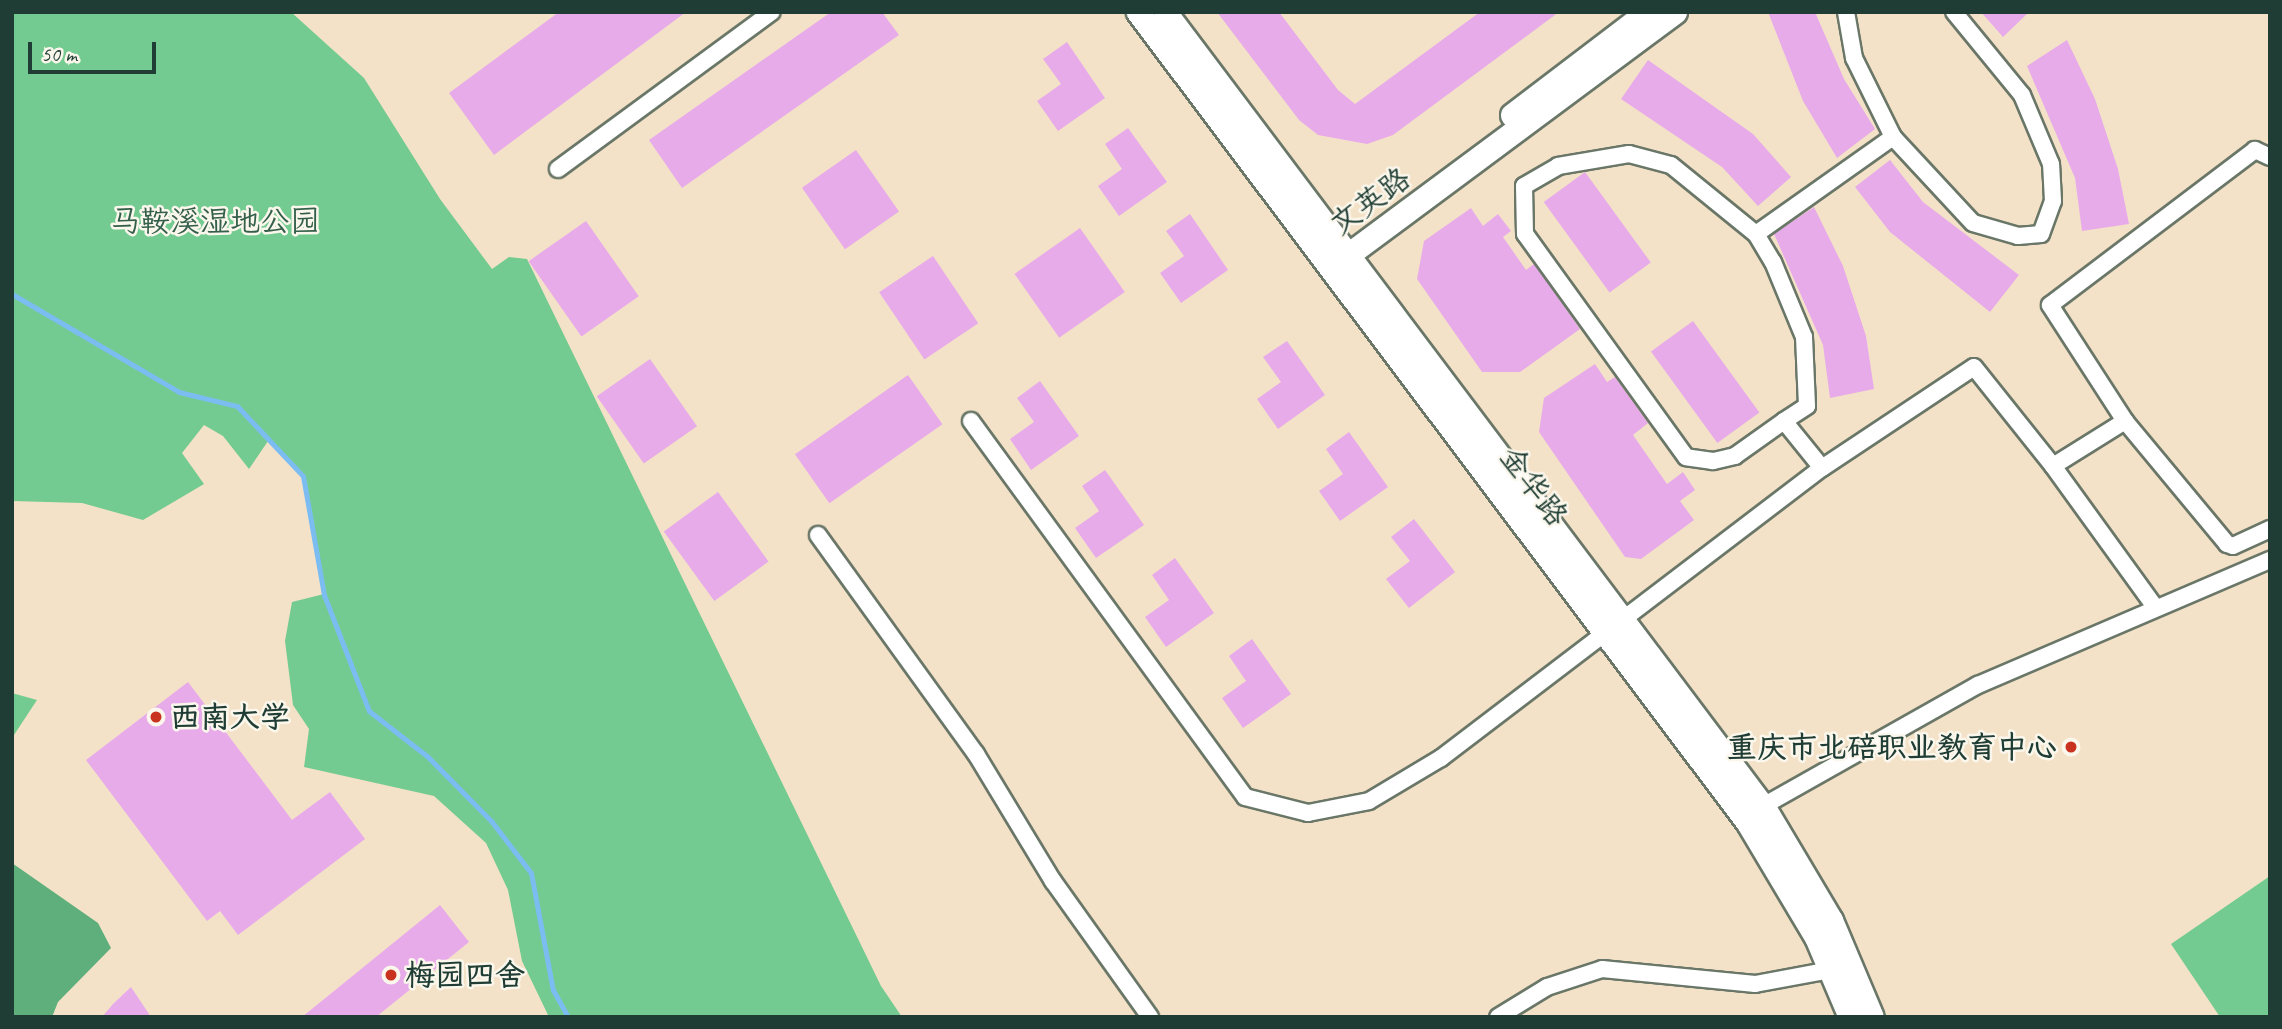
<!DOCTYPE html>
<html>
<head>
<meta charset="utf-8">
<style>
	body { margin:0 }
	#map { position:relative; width:2282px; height:1029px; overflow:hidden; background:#f4e2c8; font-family:Caveat,"LXGW WenKai TC",sans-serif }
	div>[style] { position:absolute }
	.green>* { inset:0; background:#73cb91 }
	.forest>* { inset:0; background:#5eaf7b }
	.stream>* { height:5px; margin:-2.5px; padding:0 2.5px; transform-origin:2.5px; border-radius:2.5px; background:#7cbdf1 }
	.building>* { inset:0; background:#e7abea; transform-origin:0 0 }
	.roads { filter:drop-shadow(2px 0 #6a7768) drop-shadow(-2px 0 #6a7768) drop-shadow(0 2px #6a7768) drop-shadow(0 -2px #6a7768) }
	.street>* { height:16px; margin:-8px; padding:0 8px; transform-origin:8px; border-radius:8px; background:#fff }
	.secondary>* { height:23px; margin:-11.5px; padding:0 11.5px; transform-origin:11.5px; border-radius:11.5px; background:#fff }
	.dots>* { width:19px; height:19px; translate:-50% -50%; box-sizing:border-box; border:4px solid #fbf7ec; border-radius:50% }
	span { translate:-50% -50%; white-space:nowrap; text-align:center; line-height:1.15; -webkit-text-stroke:5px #fbf7ec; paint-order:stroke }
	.street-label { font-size:30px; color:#1f3d34 }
	.park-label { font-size:30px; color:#34604b }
	.poi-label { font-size:30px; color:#1f3d34; font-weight:700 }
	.left { translate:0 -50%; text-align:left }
	.right { translate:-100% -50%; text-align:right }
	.frame { position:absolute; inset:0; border:14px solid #1f3d34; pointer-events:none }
	.scale { position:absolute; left:28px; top:42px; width:128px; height:32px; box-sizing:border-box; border:4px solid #1f3d34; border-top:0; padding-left:9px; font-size:21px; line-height:24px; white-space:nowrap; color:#1f3d34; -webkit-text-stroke:5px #fbf7ec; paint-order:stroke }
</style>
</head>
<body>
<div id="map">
	<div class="green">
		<i style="clip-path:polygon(12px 12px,291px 12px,364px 78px,440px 199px,492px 269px,509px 257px,527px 259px,881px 986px,902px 1017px,549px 1017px,522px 961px,508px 890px,486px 843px,434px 796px,304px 767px,309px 729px,293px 705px,285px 641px,292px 602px,324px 594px,303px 476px,268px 441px,249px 469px,223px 436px,204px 425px,182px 453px,204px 484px,143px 520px,82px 503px,12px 501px)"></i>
		<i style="clip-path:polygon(12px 693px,37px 700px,12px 738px)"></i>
		<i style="clip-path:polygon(2270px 876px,2270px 1017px,2220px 1017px,2171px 944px)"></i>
	</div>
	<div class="forest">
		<i style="clip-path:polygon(12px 863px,98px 923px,111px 948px,58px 1002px,52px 1017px,12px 1017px)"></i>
	</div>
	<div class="stream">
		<i style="left:12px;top:294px;width:194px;rotate:30.4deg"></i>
		<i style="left:179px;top:392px;width:60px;rotate:13.6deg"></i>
		<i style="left:237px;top:406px;width:96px;rotate:46.7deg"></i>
		<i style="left:303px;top:476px;width:121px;rotate:80deg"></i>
		<i style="left:324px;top:595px;width:124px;rotate:68.8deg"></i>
		<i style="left:369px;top:711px;width:75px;rotate:37.9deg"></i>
		<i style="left:428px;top:757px;width:91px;rotate:45.4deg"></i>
		<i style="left:492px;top:822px;width:64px;rotate:52.6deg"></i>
		<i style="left:531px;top:873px;width:119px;rotate:79.4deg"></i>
		<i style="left:553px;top:990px;width:31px;rotate:61deg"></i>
	</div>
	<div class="building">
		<i style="clip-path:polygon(559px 12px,686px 12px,494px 155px,449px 93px)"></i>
		<i style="clip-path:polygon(831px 12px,882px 12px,899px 35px,682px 188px,649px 140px)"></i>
		<i style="clip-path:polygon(1217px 12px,1279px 12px,1338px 90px,1355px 104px,1480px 12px,1559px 12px,1393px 135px,1367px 144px,1318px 135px,1299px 120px)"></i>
		<i style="clip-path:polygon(1768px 12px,1815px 12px,1844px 79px,1875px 129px,1837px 158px,1803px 101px)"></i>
		<i style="clip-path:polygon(1981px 12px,2029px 12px,2003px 37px)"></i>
		<i style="clip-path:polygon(2067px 40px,2095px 99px,2118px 169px,2129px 224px,2082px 231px,2075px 178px,2027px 66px)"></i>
		<i style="clip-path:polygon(1067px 42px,1105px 98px,1058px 131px,1037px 101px,1061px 84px,1043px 59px)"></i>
		<i style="clip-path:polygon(1648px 60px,1753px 134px,1791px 177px,1758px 206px,1722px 167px,1621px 99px)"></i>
		<i style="clip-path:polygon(1128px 128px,1167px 182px,1119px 216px,1098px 186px,1122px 169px,1105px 144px)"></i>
		<i style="left:856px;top:150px;width:75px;height:66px;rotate:55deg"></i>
		<i style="clip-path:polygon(1890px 160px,1923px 202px,2019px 275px,1990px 312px,1890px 232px,1855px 187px)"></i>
		<i style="left:1585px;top:172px;width:112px;height:51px;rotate:54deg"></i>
		<i style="clip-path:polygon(1814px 207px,1843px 266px,1866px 336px,1874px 389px,1830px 398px,1823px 345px,1774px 234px)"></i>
		<i style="clip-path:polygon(1471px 208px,1483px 226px,1498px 214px,1511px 231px,1503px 237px,1526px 270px,1534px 264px,1580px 329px,1520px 372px,1482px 372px,1417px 279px,1424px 241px)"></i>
		<i style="clip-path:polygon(1190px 214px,1228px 270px,1181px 303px,1160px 273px,1184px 256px,1166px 231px)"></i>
		<i style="left:586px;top:221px;width:92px;height:70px;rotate:55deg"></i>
		<i style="left:1080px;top:228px;width:78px;height:80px;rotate:55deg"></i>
		<i style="left:933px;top:256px;width:81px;height:65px;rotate:56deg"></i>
		<i style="left:1693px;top:321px;width:113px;height:52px;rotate:54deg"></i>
		<i style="clip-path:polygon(1287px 341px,1325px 395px,1278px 429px,1257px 399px,1281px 382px,1263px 357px)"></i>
		<i style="left:650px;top:359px;width:82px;height:65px;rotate:55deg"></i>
		<i style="clip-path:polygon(1595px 364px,1607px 382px,1615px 377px,1648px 423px,1633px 435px,1667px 484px,1683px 472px,1695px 490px,1680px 501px,1694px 520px,1641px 559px,1625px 557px,1539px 432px,1544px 398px)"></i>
		<i style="left:908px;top:375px;width:60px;height:138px;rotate:55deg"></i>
		<i style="clip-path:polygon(1040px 381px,1079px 436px,1031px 470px,1010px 439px,1034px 422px,1017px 398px)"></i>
		<i style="clip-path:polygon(1349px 432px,1388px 487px,1340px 521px,1319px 491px,1343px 474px,1326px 449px)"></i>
		<i style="clip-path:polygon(1105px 470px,1144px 525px,1096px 558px,1075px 528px,1099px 511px,1082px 486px)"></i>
		<i style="left:718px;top:492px;width:86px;height:67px;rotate:54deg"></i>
		<i style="clip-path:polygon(1414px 519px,1455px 572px,1409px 608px,1386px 579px,1410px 561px,1391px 537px)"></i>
		<i style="clip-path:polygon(1175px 558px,1214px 613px,1166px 647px,1145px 617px,1169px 600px,1152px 575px)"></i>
		<i style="clip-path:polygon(1252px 639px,1291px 694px,1243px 728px,1222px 698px,1246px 681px,1229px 656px)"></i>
		<i style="clip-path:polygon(188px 682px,292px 820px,330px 792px,365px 839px,238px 935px,220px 911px,207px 921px,86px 760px)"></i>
		<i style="clip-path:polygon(440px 905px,469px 942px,376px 1017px,302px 1017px)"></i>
		<i style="clip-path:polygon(131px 987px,151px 1017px,102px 1017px,113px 1004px)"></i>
	</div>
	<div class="roads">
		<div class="street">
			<i style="left:1846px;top:12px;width:47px;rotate:80.1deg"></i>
			<i style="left:1854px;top:58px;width:88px;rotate:63.7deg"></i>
			<i style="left:1893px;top:137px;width:117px;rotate:47.1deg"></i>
			<i style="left:1973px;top:223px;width:47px;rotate:16.1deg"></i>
			<i style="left:2018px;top:236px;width:23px;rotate:-5deg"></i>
			<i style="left:2041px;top:234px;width:35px;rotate:-70deg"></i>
			<i style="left:2053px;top:201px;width:37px;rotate:-93deg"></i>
			<i style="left:2051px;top:164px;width:75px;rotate:-112.8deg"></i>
			<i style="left:2022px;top:95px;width:107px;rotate:-129.3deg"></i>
			<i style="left:2270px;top:157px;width:17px;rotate:-155deg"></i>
			<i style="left:2255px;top:150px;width:257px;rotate:142.9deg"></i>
			<i style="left:2050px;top:305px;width:138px;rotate:57.1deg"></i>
			<i style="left:2125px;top:421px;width:160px;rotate:50.3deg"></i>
			<i style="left:2227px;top:544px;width:6px;rotate:18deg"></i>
			<i style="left:2233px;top:546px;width:41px;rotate:-24.7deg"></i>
			<i style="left:558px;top:169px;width:265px;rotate:-36.3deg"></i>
			<i style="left:1756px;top:234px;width:168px;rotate:-35.3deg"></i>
			<i style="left:971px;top:421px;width:465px;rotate:53.9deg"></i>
			<i style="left:1245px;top:797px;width:65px;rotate:14.3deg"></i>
			<i style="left:1308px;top:813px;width:62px;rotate:-11.1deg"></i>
			<i style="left:1369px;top:801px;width:84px;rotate:-30.8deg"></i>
			<i style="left:1441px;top:758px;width:479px;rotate:-37.3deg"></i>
			<i style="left:1822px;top:468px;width:182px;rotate:-33.6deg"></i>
			<i style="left:1974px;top:367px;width:127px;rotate:51.4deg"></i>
			<i style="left:2053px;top:466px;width:174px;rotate:54.1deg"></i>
			<i style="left:1784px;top:421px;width:60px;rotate:144.5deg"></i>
			<i style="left:1735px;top:456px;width:23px;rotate:167deg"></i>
			<i style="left:1713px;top:461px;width:27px;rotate:-172deg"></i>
			<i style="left:1686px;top:457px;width:275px;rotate:-125.8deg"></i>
			<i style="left:1525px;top:234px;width:48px;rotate:-91.2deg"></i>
			<i style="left:1524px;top:186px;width:39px;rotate:-30deg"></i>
			<i style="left:1558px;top:166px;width:72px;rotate:-9.6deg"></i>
			<i style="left:1629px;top:154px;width:43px;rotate:14.7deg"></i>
			<i style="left:1671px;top:165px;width:109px;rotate:39.1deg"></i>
			<i style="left:1756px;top:234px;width:33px;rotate:59deg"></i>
			<i style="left:1773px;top:262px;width:81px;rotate:67.5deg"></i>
			<i style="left:1804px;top:337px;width:69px;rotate:87.5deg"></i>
			<i style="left:1807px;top:406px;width:27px;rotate:147deg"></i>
			<i style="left:1784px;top:421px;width:60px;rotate:51deg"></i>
			<i style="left:2053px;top:466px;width:85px;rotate:-32deg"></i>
			<i style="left:818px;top:535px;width:270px;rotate:54.2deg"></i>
			<i style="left:976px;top:754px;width:149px;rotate:58.8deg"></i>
			<i style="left:1053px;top:881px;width:167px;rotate:54.5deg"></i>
			<i style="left:1763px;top:806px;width:247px;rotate:-29.4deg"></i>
			<i style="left:1978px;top:685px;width:318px;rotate:-23.2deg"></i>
			<i style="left:1498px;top:1017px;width:57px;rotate:-31.5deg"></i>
			<i style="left:1547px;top:987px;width:58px;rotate:-18.1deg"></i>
			<i style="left:1602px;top:969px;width:154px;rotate:5.6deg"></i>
			<i style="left:1755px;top:984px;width:76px;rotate:-10.6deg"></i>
		</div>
		<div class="secondary">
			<i style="left:1138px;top:12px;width:1015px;rotate:53.05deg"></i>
			<i style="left:1748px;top:823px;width:133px;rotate:59.2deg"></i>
			<i style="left:1816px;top:937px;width:87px;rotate:67deg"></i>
			<i style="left:1165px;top:12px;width:998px;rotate:53.03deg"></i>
			<i style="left:1765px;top:809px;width:129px;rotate:59.3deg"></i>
			<i style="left:1831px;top:920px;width:105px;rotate:67.1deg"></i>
			<i style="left:1512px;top:115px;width:170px;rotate:-37.3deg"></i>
			<i style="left:1337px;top:263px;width:421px;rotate:-36.6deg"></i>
		</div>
	</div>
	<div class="dots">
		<i style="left:156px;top:717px;background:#c8321e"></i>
		<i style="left:2071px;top:747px;background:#c8321e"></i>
		<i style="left:391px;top:975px;background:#c8321e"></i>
	</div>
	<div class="street-label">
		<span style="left:1370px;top:201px;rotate:-36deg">文英路</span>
		<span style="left:1534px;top:486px;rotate:53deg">金华路</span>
	</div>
	<div class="park-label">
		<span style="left:215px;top:221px">马鞍溪湿地公园</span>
	</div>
	<div class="poi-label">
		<span class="left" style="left:170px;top:717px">西南大学</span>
		<span class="right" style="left:2057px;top:747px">重庆市北碚职业教育中心</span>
		<span class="left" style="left:405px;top:975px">梅园四舍</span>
	</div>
	<div class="frame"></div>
	<div class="scale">50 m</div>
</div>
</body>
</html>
